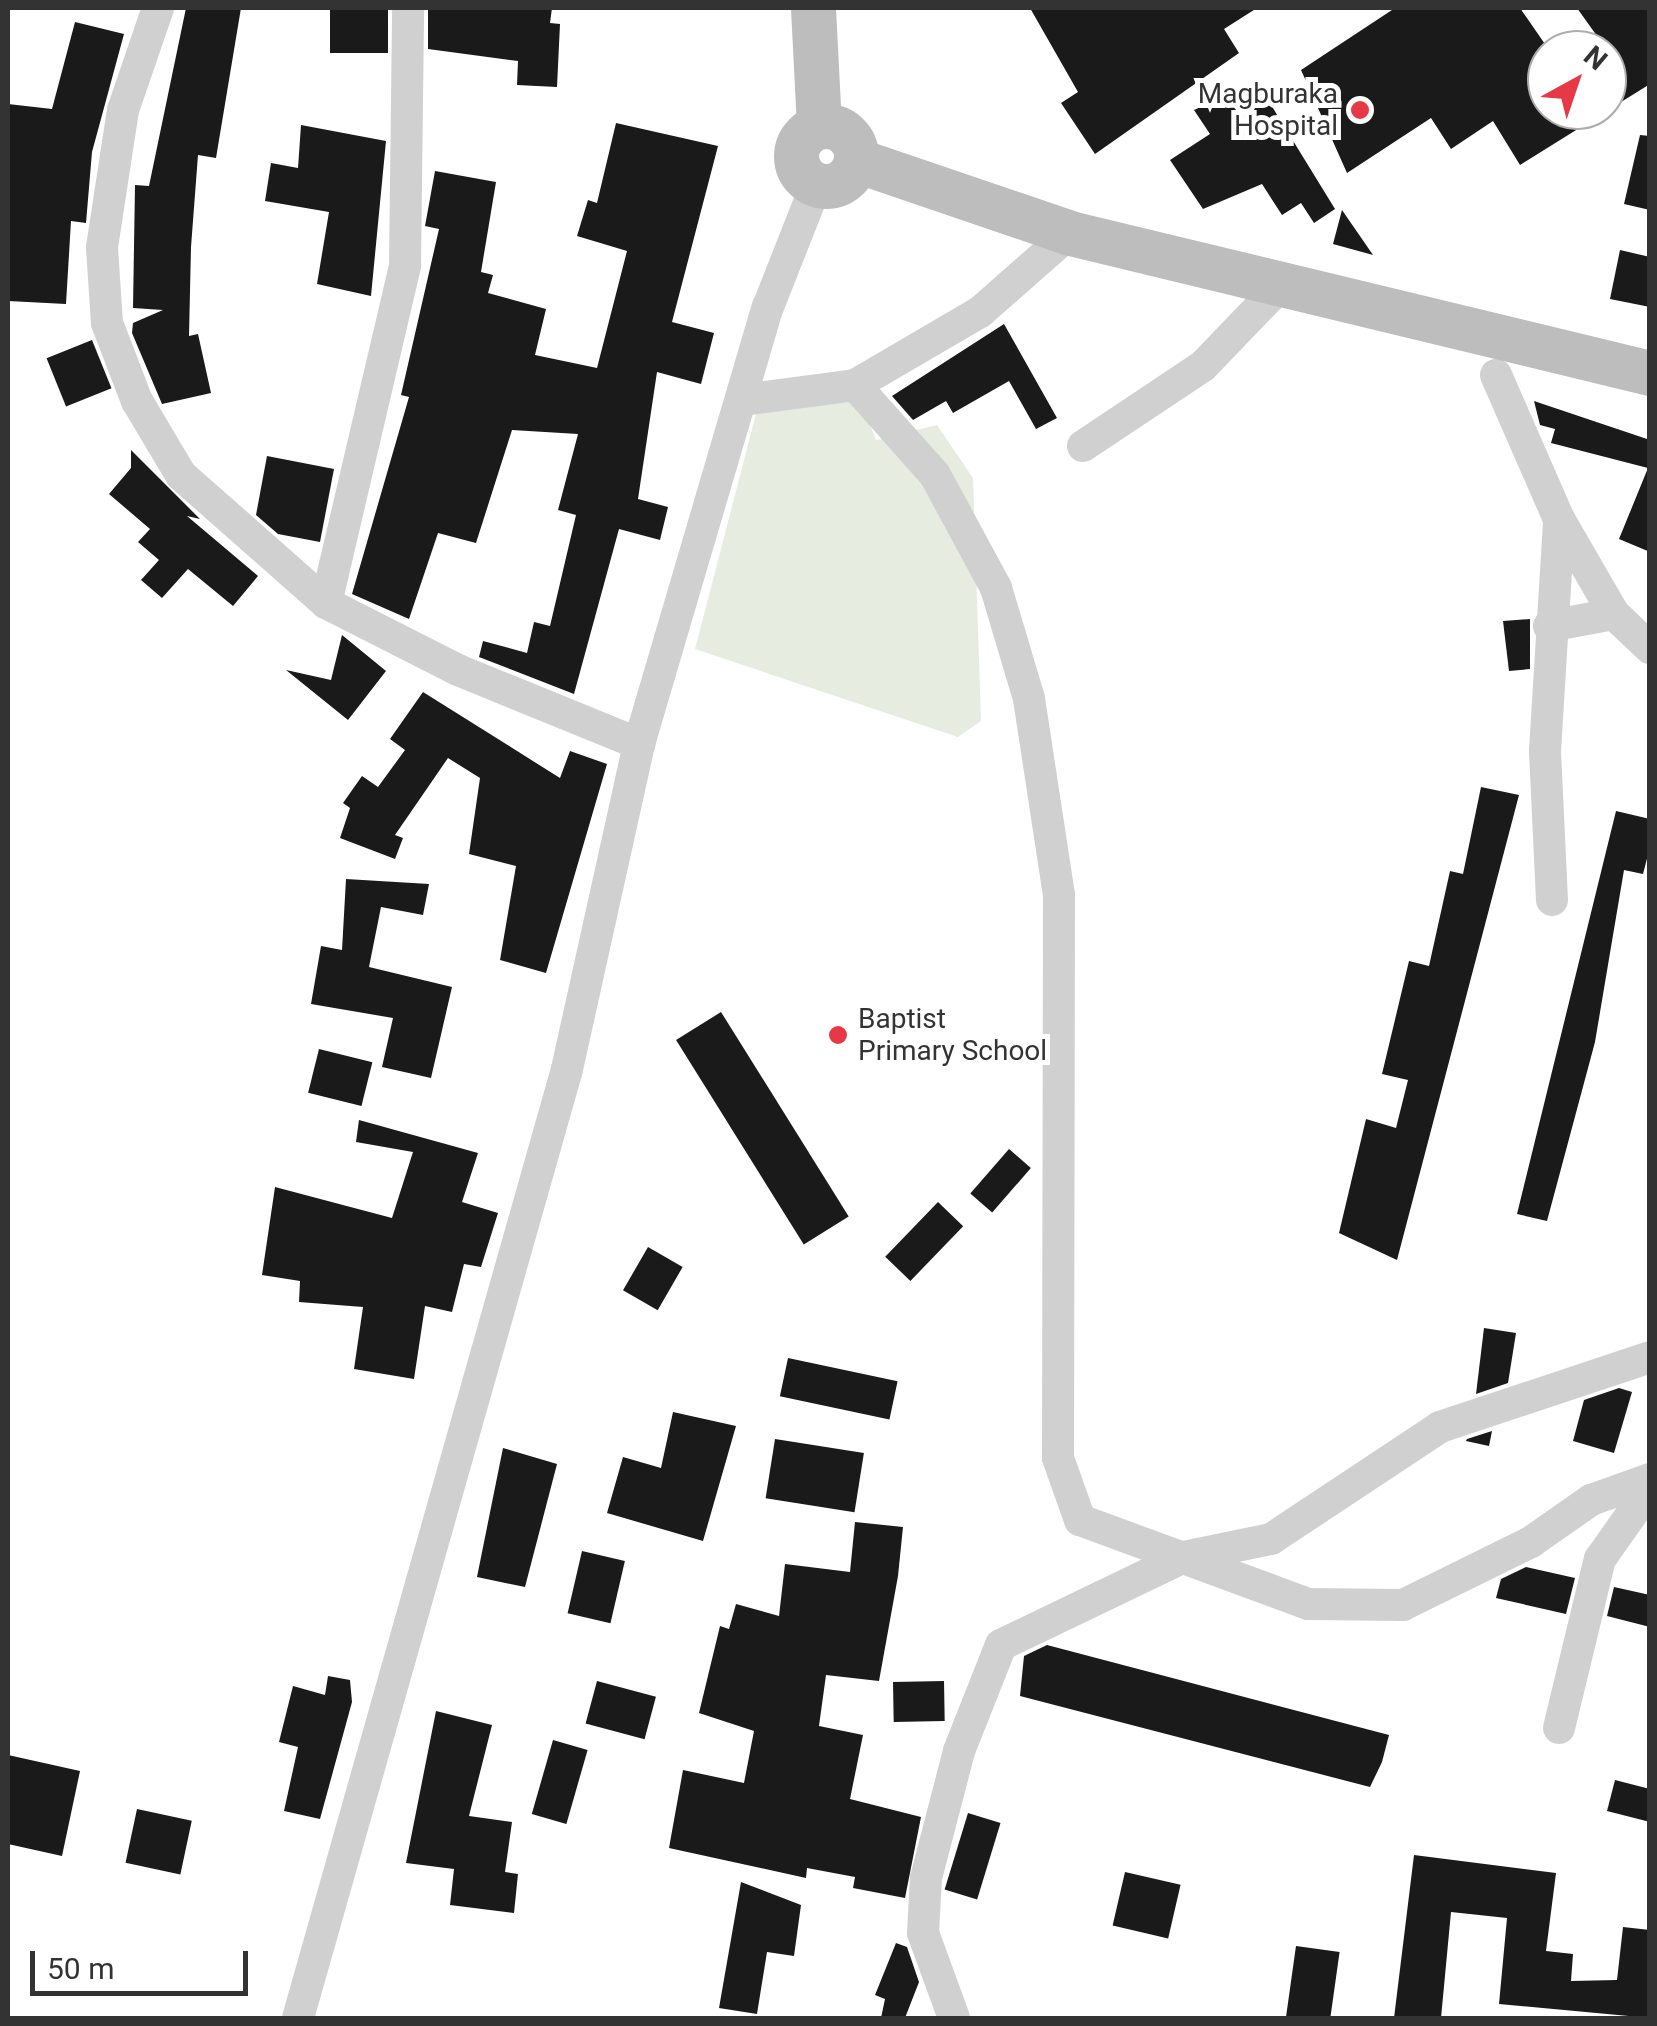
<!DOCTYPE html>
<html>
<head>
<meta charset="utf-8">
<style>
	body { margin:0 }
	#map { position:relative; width:1657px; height:2026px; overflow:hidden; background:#fff; font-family:Roboto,sans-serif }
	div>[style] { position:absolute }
	.green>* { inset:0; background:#e6ecdf }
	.building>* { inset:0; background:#1a1a1a; transform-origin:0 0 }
	.street>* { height:32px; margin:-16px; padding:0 16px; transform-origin:16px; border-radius:16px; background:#d0d0d0 }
	.secondary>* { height:45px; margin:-22.5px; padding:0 22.5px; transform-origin:22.5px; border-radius:22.5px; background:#bdbdbd }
	.secondary>.ring { margin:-22.5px; padding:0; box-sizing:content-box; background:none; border:45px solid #bdbdbd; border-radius:50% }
	.dots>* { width:28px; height:28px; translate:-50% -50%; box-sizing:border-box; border:5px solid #fff; border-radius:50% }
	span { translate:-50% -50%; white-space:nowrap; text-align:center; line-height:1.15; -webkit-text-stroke:10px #fff; paint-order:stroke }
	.poi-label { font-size:28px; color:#333 }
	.right { translate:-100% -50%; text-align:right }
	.left { translate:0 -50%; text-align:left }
	.frame { position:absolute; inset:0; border:10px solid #333; pointer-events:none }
	.north { position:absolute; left:1527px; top:30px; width:100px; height:100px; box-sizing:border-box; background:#fff; border:2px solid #adadad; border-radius:50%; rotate:40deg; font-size:28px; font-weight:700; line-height:40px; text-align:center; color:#333 }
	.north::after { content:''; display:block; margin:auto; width:35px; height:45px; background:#e63946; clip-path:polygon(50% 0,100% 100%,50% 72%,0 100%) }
	.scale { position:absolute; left:30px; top:1951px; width:218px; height:45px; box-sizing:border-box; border:5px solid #333; border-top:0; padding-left:12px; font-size:30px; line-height:35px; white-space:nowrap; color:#333; -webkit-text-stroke:8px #fff; paint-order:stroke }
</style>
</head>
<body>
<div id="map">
	<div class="green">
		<i style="clip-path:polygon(861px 401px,876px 440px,937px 425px,973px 478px,981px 721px,958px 737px,695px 649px,757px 410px)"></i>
	</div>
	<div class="building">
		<i style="clip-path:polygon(186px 8px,241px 8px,216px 158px,198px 155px,191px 247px,189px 336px,198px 334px,211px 393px,162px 404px,132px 333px,133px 323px,163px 310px,133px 308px,135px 185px,149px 186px)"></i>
		<i style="left:330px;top:8px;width:58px;height:45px"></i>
		<i style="clip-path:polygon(428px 8px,552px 8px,550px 23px,560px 24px,557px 87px,517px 85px,518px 61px,428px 49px)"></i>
		<i style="clip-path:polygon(1030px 8px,1257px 8px,1224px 29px,1239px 53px,1095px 154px,1061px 103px,1078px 92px)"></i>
		<i style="clip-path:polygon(1395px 8px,1520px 8px,1547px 47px,1547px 110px,1607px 110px,1607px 50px,1577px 8px,1650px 8px,1650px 84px,1520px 165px,1493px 121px,1451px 149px,1431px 118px,1347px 173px,1301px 70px)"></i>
		<i style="clip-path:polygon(75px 22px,124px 34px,92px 152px,86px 223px,71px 221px,66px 304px,8px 301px,8px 104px,52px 109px)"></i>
		<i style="clip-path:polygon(1257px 82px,1335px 209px,1314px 223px,1301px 203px,1282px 215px,1262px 184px,1203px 209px,1170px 160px,1210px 134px,1194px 110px)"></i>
		<i style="clip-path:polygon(616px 123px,718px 146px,672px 322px,714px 333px,701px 384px,657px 372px,638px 499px,668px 507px,660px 540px,619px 529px,574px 694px,479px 657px,483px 641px,527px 653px,534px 622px,550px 626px,576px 515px,558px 510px,578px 434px,512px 430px,476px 543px,438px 533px,409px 619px,352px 594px,409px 397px,401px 395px,439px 229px,425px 226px,435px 171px,496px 182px,481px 272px,493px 275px,488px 293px,546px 309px,535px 355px,597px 368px,627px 251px,577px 236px,588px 200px,597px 203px)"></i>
		<i style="clip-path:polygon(301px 125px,386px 141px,371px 296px,317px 284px,329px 212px,265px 201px,271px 163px,298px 168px)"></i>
		<i style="clip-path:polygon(1640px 135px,1650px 136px,1650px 210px,1624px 204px)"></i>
		<i style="clip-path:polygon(1342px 210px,1373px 255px,1333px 244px)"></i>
		<i style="clip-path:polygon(1620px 250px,1650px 257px,1650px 307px,1610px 299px)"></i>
		<i style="clip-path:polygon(1004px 324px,1057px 418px,1036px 429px,1009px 381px,953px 413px,946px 401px,913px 420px,892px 396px)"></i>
		<i style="left:92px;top:340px;width:52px;height:49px;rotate:68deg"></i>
		<i style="clip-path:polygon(1534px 401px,1650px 440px,1650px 552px,1619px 539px,1648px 468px,1551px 443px,1555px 429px,1540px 425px)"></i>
		<i style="clip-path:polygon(131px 450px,200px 519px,187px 516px,258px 576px,233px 606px,188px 569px,162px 598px,141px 580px,159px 560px,138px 542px,150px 529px,109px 494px,131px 468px)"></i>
		<i style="clip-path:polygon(267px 456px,334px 469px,320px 542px,278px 534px,256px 515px)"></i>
		<i style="clip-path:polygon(1530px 619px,1530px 669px,1509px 671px,1503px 621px)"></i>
		<i style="clip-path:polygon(342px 635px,386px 671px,348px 720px,286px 670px,331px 680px)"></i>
		<i style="clip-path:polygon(423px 692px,560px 778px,570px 751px,607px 764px,546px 973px,500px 960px,516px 866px,469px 854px,480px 778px,448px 758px,395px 835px,403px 838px,395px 859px,340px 838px,350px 808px,343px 803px,362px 776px,378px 787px,405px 750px,390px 739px)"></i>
		<i style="clip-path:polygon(1481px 787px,1519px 795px,1397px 1260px,1339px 1233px,1366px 1119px,1396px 1128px,1408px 1080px,1382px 1074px,1409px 961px,1429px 966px,1450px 871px,1463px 874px)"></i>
		<i style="clip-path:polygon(1616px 811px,1650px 819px,1650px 847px,1643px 874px,1624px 870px,1595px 1042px,1547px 1221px,1517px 1214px)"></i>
		<i style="clip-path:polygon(346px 879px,429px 884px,423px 915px,381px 907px,369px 967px,452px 987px,431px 1078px,382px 1067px,393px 1018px,311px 1004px,321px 946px,342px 950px)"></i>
		<i style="left:721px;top:1012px;width:241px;height:53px;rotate:58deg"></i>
		<i style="left:319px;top:1049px;width:55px;height:45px;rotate:14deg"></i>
		<i style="clip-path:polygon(359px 1120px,478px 1153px,462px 1202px,498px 1213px,481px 1267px,464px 1264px,452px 1312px,425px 1306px,414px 1379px,354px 1369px,363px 1307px,299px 1302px,300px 1281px,262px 1275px,275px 1187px,392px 1218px,413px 1152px,356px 1142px)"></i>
		<i style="left:1009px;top:1149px;width:29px;height:59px;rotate:41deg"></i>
		<i style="left:938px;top:1202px;width:35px;height:76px;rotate:44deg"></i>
		<i style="left:648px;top:1247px;width:40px;height:50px;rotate:30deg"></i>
		<i style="clip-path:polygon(1484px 1328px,1516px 1333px,1508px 1383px,1476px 1394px)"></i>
		<i style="left:788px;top:1358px;width:112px;height:39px;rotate:12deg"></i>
		<i style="clip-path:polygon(1619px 1388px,1632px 1392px,1614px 1453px,1573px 1441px,1584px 1400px)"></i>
		<i style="clip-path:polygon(673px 1412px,736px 1426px,703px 1541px,607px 1513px,623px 1457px,661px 1468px)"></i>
		<i style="clip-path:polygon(1492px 1431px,1489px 1446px,1466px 1441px,1467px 1439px)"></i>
		<i style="left:775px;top:1439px;width:90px;height:60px;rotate:9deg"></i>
		<i style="clip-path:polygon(503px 1448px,557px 1464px,525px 1587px,477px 1577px)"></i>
		<i style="clip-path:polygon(855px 1522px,903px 1527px,898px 1576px,879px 1681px,826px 1675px,819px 1726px,863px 1735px,850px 1799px,921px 1817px,905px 1898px,853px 1888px,855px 1877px,807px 1868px,806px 1878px,669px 1848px,683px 1770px,744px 1783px,754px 1731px,699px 1713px,720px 1626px,729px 1629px,736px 1604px,779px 1616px,785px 1564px,850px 1572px)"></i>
		<i style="left:582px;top:1551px;width:44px;height:64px;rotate:13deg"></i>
		<i style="clip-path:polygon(1526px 1567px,1575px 1578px,1566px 1614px,1496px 1598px,1501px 1579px)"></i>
		<i style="clip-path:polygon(1614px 1587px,1650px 1595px,1650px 1627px,1607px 1616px)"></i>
		<i style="clip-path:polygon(1047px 1645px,1389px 1735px,1382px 1762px,1370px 1787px,1020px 1696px,1024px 1656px)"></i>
		<i style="clip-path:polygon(328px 1676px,350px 1680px,352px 1702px,320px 1819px,284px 1811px,298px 1747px,279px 1742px,293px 1686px,325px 1695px)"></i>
		<i style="left:597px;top:1681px;width:61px;height:44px;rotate:15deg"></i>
		<i style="left:944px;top:1681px;width:40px;height:51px;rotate:89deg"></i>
		<i style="clip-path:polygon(436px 1711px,492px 1725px,469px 1816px,512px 1822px,505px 1872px,518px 1874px,514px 1913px,450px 1905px,454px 1869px,406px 1863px)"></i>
		<i style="left:553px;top:1740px;width:36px;height:77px;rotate:16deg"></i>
		<i style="clip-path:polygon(8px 1755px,80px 1771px,62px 1856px,8px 1844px)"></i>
		<i style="clip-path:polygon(1615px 1780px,1650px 1789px,1650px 1822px,1607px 1811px)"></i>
		<i style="left:137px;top:1809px;width:56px;height:55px;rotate:12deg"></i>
		<i style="left:968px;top:1813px;width:34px;height:80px;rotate:17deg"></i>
		<i style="clip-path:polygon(1414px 1855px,1556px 1873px,1546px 1951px,1573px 1954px,1571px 1981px,1617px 1980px,1623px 1927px,1650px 1930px,1650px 2018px,1499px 2004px,1507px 1918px,1451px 1912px,1441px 2018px,1394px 2018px)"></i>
		<i style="left:1125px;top:1872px;width:57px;height:55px;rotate:13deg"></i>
		<i style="clip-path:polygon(741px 1882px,801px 1905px,794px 1956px,767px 1952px,757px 2014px,719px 2008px)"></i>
		<i style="clip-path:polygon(896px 1943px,907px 1947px,919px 1982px,905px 2018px,881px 2018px,885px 1999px,875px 1995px)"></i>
		<i style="left:1296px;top:1946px;width:44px;height:73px;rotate:8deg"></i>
	</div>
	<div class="street">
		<i style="left:158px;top:8px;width:108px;rotate:108.9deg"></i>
		<i style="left:123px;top:110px;width:140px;rotate:98.7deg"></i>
		<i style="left:102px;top:248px;width:75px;rotate:86.2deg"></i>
		<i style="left:107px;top:323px;width:84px;rotate:69deg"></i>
		<i style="left:137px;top:401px;width:86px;rotate:59.3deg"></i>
		<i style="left:181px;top:475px;width:193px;rotate:41.4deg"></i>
		<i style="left:326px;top:603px;width:148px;rotate:26.9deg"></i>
		<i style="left:458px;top:670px;width:196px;rotate:22.2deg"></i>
		<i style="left:1496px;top:375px;width:157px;rotate:66.4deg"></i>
		<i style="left:1559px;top:519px;width:110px;rotate:59.9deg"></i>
		<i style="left:1614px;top:614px;width:50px;rotate:43.4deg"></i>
		<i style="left:855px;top:385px;width:120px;rotate:48.4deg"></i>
		<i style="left:935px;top:475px;width:128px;rotate:61.6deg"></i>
		<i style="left:996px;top:588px;width:116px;rotate:73.4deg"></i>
		<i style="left:1029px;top:699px;width:198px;rotate:81.3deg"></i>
		<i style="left:1059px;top:895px;width:563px;rotate:90.1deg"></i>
		<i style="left:1058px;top:1458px;width:66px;rotate:70.5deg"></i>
		<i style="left:1080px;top:1520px;width:243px;rotate:20.2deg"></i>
		<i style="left:1308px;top:1604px;width:95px;rotate:0.6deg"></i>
		<i style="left:1403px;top:1605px;width:143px;rotate:-26.2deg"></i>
		<i style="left:1531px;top:1542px;width:73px;rotate:-35deg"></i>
		<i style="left:1591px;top:1500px;width:63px;rotate:-19.6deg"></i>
		<i style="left:743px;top:400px;width:113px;rotate:-7.6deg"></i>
		<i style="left:855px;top:385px;width:145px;rotate:-30.3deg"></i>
		<i style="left:980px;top:312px;width:120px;rotate:-41.3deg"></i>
		<i style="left:1083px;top:446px;width:144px;rotate:-33.7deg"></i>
		<i style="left:1203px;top:366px;width:115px;rotate:-46.1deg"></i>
		<i style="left:326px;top:603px;width:347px;rotate:-76.8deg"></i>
		<i style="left:405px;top:265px;width:257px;rotate:-89.3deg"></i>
		<i style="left:1549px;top:626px;width:66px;rotate:-10.5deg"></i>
		<i style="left:1552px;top:900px;width:149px;rotate:-92.7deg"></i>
		<i style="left:1545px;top:751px;width:232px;rotate:-86.5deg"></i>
		<i style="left:1559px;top:1728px;width:174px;rotate:-76.4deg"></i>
		<i style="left:1600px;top:1559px;width:87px;rotate:-54.8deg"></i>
		<i style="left:298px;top:2018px;width:986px;rotate:-74.17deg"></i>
		<i style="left:567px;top:1069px;width:333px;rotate:-77.5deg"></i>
		<i style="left:639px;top:744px;width:456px;rotate:-73.6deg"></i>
		<i style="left:768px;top:307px;width:126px;rotate:-68.5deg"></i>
		<i style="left:954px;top:2018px;width:90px;rotate:-110deg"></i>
		<i style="left:923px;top:1933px;width:55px;rotate:-86.9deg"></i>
		<i style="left:926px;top:1878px;width:131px;rotate:-75.4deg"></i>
		<i style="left:959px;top:1751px;width:114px;rotate:-68.4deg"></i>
		<i style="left:1001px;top:1645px;width:203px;rotate:-25.7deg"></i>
		<i style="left:1184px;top:1557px;width:89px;rotate:-11.7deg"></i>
		<i style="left:1271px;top:1539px;width:203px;rotate:-33.5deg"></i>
		<i style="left:1440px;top:1427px;width:221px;rotate:-18.4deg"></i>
	</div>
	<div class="secondary">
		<i style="left:813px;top:8px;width:118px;rotate:87.1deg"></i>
		<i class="ring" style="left:796px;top:126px;width:15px;height:15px"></i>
		<i style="left:856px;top:160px;width:226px;rotate:18.8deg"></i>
		<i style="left:1070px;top:233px;width:597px;rotate:13.57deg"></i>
	</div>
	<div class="dots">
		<i style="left:1360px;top:110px;background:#e63946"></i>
		<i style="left:838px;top:1035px;background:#e63946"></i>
	</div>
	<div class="poi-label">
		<span class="right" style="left:1338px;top:110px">Magburaka<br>Hospital</span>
		<span class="left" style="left:858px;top:1035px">Baptist<br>Primary School</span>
	</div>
	<div class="frame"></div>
	<div class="north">N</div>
	<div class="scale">50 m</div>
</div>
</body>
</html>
